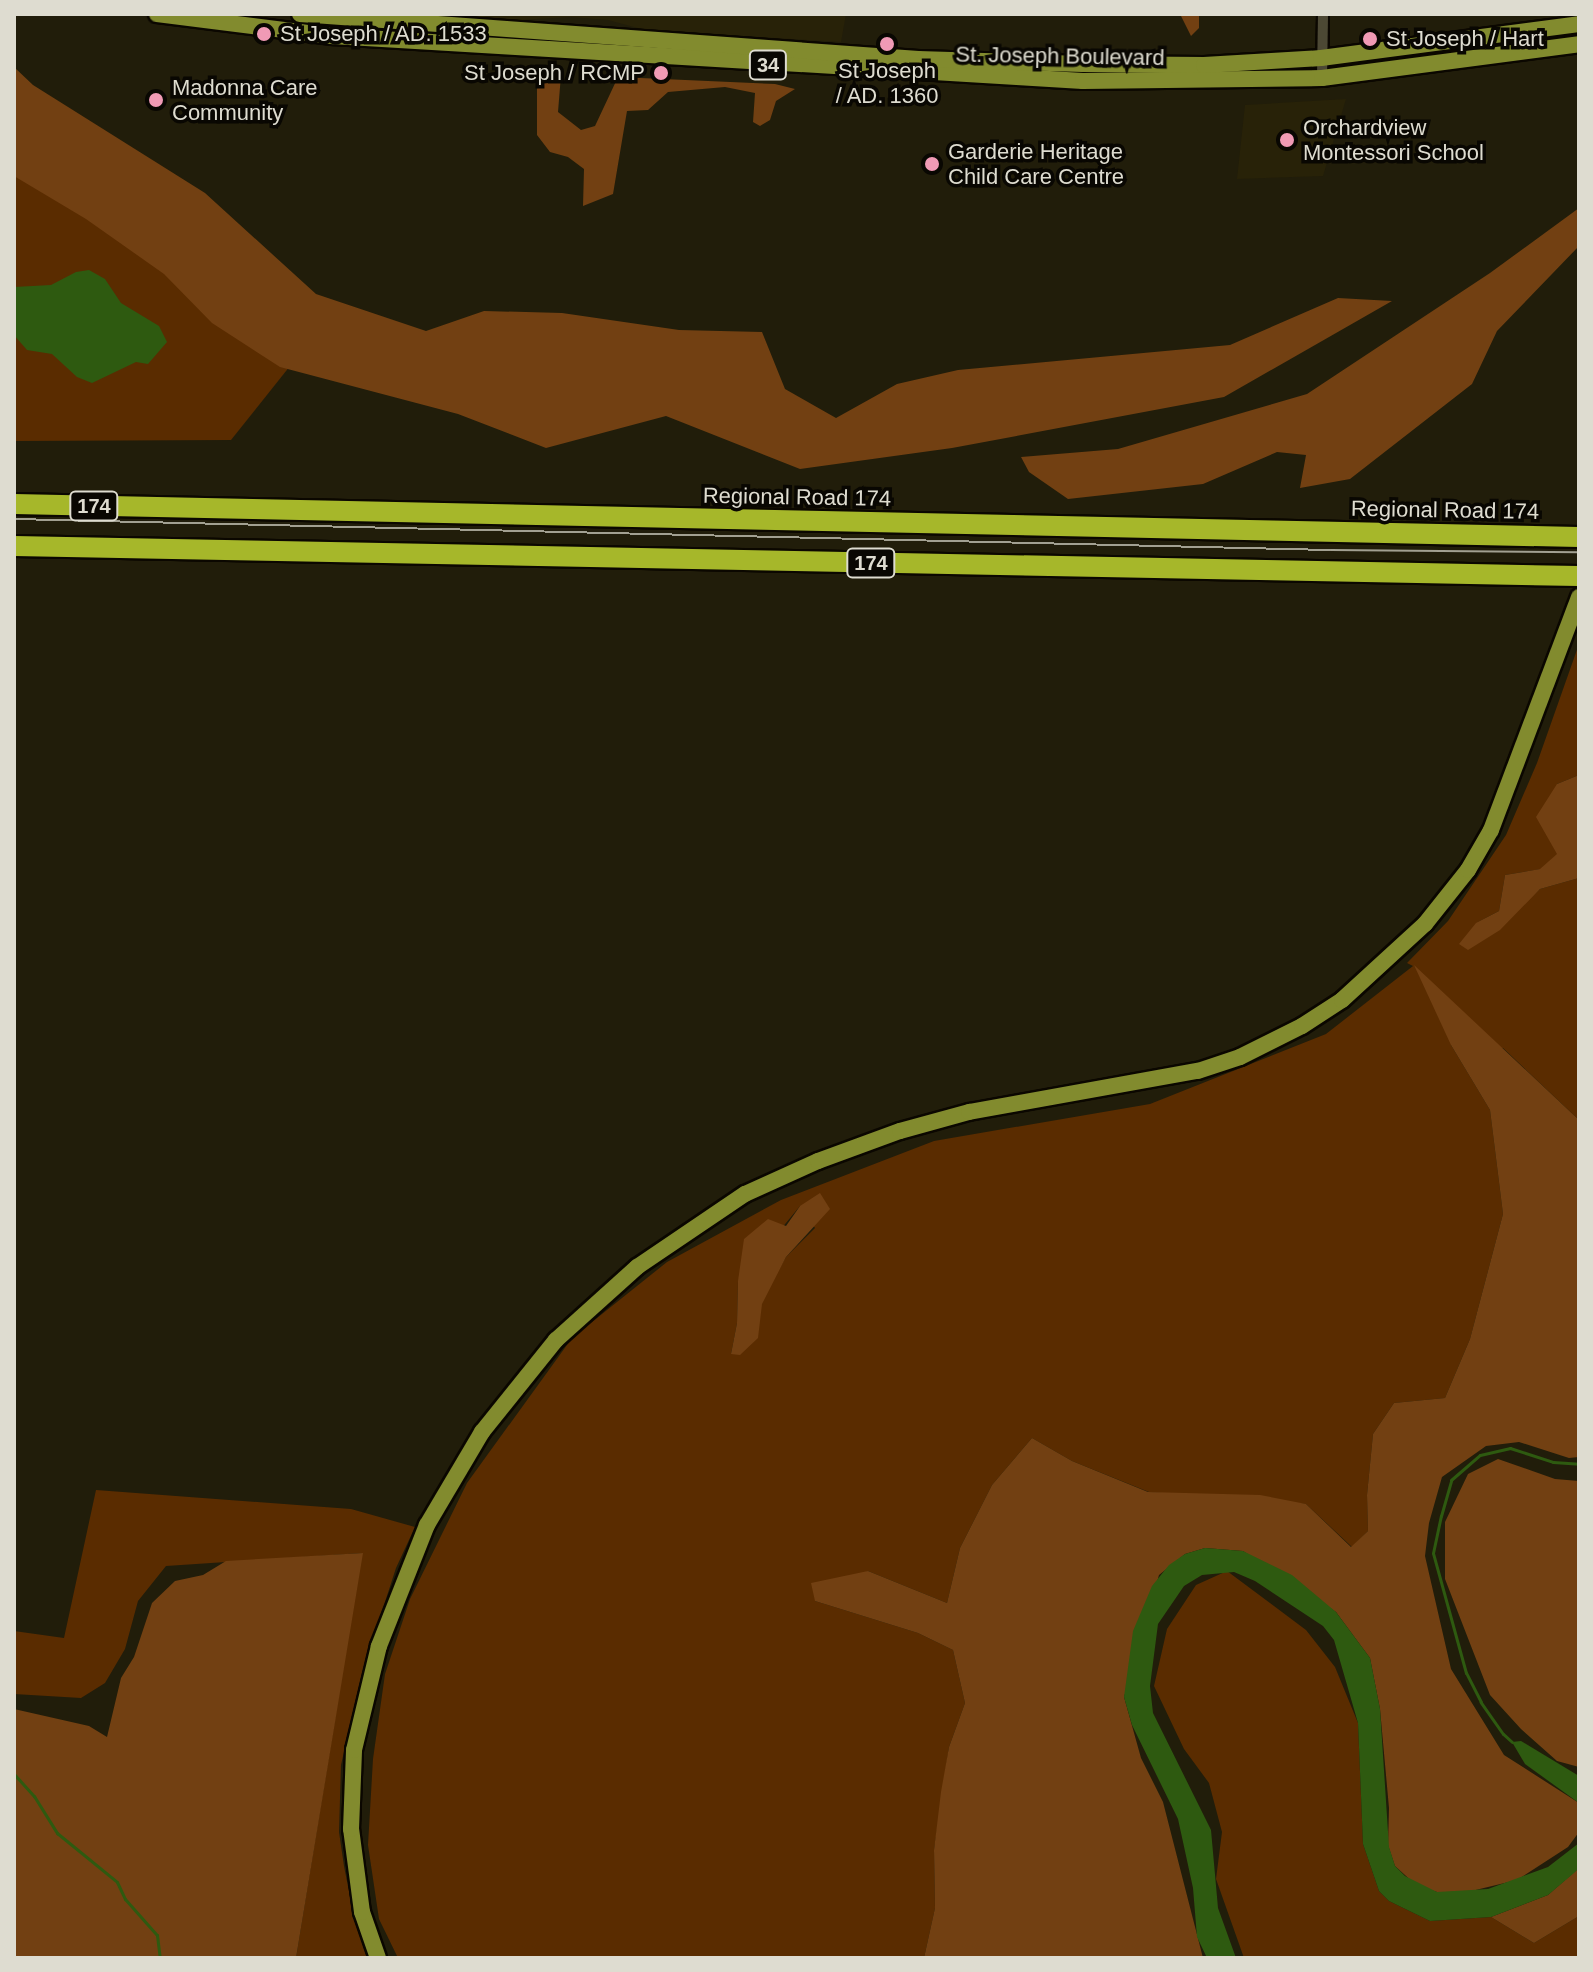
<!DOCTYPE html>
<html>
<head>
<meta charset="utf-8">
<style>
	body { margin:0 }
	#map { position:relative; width:1593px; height:1972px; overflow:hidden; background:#211d0a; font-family:Arial,sans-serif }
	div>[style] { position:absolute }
	.built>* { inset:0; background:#282208 }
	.green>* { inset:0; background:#5a2c00 }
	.forest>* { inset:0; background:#724012 }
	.water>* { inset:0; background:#2e5a10 }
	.stream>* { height:3px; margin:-1.5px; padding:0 1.5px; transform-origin:1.5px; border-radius:1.5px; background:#2e5a10 }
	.roads { filter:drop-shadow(2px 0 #0b0700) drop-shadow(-2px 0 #0b0700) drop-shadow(0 2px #0b0700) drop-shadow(0 -2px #0b0700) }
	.street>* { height:10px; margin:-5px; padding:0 5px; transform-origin:5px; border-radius:5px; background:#4c4834 }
	.primary>* { height:16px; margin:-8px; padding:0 8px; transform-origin:8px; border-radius:8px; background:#828b2e }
	.highway>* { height:20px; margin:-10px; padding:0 10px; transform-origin:10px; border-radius:10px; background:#a6b72a }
	.tram>* { height:2px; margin:-1px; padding:0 1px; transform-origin:1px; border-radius:1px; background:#a2a091 }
	.dots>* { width:22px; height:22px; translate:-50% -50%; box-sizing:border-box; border:4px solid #090702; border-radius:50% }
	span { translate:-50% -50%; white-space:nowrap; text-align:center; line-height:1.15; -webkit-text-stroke:7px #090702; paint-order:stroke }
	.shield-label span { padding:2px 6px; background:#090702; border:2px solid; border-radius:6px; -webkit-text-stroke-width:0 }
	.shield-label { font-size:20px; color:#dedcd0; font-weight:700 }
	.poi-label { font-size:22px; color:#dedcd0 }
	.left { translate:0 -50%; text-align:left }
	.right { translate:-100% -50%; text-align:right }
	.street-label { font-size:22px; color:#dedcd0 }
	.frame { position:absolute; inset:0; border:16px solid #dedcd0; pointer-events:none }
</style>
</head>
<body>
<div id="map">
	<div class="built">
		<i style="clip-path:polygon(443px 14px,846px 14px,841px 42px,645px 30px,608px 20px,571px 17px,519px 20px)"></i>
		<i style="clip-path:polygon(1346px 99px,1323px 176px,1237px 179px,1245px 105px)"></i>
	</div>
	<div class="green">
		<i style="clip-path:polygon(14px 157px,298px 356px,231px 440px,14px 441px)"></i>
		<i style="clip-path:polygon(evenodd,1579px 644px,1579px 775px,1557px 784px,1558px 854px,1541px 869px,1505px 875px,1499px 911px,1476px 923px,1531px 897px,1540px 889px,1579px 878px,1579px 1120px,1503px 1048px,1451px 1045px,1490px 1110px,1503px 1214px,1470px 1339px,1445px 1398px,1394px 1403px,1373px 1434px,1367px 1495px,1368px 1531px,1352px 1547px,1306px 1504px,1149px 1492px,1072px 1461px,1032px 1438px,992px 1485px,960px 1548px,947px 1603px,868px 1571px,815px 1601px,918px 1633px,953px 1650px,965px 1703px,949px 1747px,934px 1850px,935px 1908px,924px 1958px,398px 1958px,379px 1919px,368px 1845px,373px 1759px,385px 1674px,410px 1599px,467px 1483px,572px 1338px,667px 1262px,781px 1200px,934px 1141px,1150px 1104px,1326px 1034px,1413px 966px,1407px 963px,1448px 921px,1506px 835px,1537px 763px,1579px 644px,800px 1206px,815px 1228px,786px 1257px,731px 1354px,737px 1323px,738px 1281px,800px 1206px)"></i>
		<i style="clip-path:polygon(96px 1490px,351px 1509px,415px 1527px,396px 1568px,362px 1673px,341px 1765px,339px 1832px,344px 1866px,355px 1922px,367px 1958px,296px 1958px,362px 1553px,166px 1566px,138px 1601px,125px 1649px,105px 1683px,81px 1698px,14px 1694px,14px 1631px,64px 1638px)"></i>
		<i style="clip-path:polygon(1227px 1571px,1306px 1630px,1335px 1667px,1358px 1723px,1363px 1844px,1379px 1891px,1389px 1901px,1430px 1921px,1491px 1917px,1534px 1943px,1579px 1916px,1579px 1958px,1244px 1958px,1216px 1879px,1222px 1832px,1209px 1783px,1184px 1749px,1154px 1686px,1167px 1629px,1196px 1585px)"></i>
	</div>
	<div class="forest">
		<i style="clip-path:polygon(1180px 14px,1199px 14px,1199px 28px,1191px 36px)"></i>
		<i style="clip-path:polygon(14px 67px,33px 85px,205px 193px,316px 294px,426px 331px,484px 311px,562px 313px,679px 330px,762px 332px,785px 389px,836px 418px,897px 384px,958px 370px,1230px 345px,1338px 298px,1392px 301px,1224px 397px,952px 448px,800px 469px,666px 416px,546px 448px,458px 414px,280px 367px,212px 323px,164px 274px,86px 219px,14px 176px)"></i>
		<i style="clip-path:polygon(544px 69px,561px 75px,558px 112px,581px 130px,595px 126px,618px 77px,775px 84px,795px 89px,776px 101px,770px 120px,760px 126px,753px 122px,755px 93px,725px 87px,668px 92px,648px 110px,627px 111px,613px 194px,583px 206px,584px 169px,568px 157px,550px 152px,537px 135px,537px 89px)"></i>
		<i style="clip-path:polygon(1579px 208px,1579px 246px,1497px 331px,1472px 384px,1350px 479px,1300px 488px,1306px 455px,1277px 452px,1203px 484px,1068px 499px,1029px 472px,1021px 457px,1118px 449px,1307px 394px,1490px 273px)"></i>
		<i style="clip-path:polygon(1579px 775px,1579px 878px,1540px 889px,1500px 930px,1468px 950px,1459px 944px,1476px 923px,1499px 911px,1505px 875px,1540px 869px,1557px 854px,1536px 817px,1557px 784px)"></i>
		<i style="clip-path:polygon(1414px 965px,1579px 1120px,1579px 1457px,1569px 1458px,1519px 1442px,1486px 1446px,1442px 1477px,1429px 1523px,1425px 1556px,1451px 1669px,1504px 1755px,1579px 1803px,1579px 1832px,1568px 1847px,1517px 1880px,1459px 1894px,1437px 1892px,1416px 1885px,1395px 1866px,1388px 1845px,1389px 1808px,1380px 1709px,1370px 1658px,1336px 1612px,1243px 1551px,1205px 1548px,1185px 1554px,1159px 1575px,1124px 1697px,1141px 1758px,1163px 1802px,1203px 1958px,924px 1958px,935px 1908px,934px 1850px,941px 1792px,949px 1747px,965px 1703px,953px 1650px,918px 1633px,815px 1601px,811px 1583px,868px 1571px,947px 1603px,960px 1548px,992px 1485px,1032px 1438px,1072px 1461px,1148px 1492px,1260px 1495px,1306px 1504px,1351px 1547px,1368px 1531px,1367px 1495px,1373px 1434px,1394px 1403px,1445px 1398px,1470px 1339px,1503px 1214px,1490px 1110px,1451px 1045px)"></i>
		<i style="clip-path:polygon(820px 1193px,830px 1209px,786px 1257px,762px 1304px,758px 1338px,740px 1355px,731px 1354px,737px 1323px,738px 1281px,744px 1239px,768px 1219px,786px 1226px,800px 1206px)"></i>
		<i style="clip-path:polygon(1498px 1459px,1555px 1479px,1579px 1481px,1579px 1767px,1557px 1761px,1521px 1729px,1490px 1695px,1445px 1579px,1445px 1522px,1468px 1474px)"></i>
		<i style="clip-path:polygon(363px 1553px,296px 1958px,14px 1958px,14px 1709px,89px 1726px,107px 1737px,121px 1678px,134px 1657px,152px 1603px,175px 1581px,203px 1575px,226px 1561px)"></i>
		<i style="clip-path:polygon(1579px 1868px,1579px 1916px,1534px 1943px,1491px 1917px,1548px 1895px)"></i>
	</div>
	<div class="water">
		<i style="clip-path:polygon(89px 270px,105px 279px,121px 303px,159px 326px,167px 342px,148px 364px,136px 362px,92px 383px,77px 377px,52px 354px,27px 350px,14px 335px,14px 287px,51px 285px,76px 272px)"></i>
		<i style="clip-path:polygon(1205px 1548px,1243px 1551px,1292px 1575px,1336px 1612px,1370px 1658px,1380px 1709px,1389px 1847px,1395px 1866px,1405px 1876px,1437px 1892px,1488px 1889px,1548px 1867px,1579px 1843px,1579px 1868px,1574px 1873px,1548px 1895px,1491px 1917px,1430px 1921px,1389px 1901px,1379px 1891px,1363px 1844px,1358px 1723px,1334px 1640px,1323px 1626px,1255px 1581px,1234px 1572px,1202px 1575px,1184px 1586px,1158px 1624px,1150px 1686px,1153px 1713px,1211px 1830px,1218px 1908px,1236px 1958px,1207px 1958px,1197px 1937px,1193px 1888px,1178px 1819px,1132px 1725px,1124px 1697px,1133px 1631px,1152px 1586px,1169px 1565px,1185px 1554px)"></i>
		<i style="clip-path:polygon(1521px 1741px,1579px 1776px,1579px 1803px,1525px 1764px,1512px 1742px)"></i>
	</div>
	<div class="stream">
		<i style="left:1512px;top:1742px;width:12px;rotate:-138deg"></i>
		<i style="left:1503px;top:1734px;width:39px;rotate:-125deg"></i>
		<i style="left:1481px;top:1702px;width:33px;rotate:-117deg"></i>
		<i style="left:1466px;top:1673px;width:124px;rotate:-105.4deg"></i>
		<i style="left:1433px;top:1553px;width:38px;rotate:-78deg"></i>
		<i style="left:1441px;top:1516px;width:37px;rotate:-74deg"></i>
		<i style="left:1451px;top:1480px;width:38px;rotate:-41deg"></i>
		<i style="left:1480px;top:1455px;width:31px;rotate:-13deg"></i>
		<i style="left:1510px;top:1448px;width:45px;rotate:18deg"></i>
		<i style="left:1553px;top:1462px;width:26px;rotate:4deg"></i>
		<i style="left:14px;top:1774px;width:30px;rotate:48deg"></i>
		<i style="left:34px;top:1796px;width:44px;rotate:58.1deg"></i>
		<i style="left:57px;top:1833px;width:77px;rotate:39.2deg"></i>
		<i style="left:117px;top:1882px;width:19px;rotate:65deg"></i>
		<i style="left:125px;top:1899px;width:48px;rotate:48.4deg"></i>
		<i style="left:157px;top:1935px;width:23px;rotate:83deg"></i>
	</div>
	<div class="roads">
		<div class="street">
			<i style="left:1322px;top:78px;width:64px;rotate:-89.1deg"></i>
		</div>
		<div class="primary">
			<i style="left:157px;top:14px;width:176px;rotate:7.2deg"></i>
			<i style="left:332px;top:36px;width:752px;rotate:3.43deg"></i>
			<i style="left:1083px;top:81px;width:239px;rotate:-0.7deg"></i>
			<i style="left:1322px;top:78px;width:259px;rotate:-7.5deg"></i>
			<i style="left:300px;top:14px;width:620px;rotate:4.16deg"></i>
			<i style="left:918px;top:59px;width:165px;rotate:1.7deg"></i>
			<i style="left:1083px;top:64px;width:121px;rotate:0.5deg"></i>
			<i style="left:1204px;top:65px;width:117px;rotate:-3.4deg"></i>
			<i style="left:1321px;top:58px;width:260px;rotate:-7.5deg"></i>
			<i style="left:378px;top:1958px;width:49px;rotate:-109.2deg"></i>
			<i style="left:362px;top:1912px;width:84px;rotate:-97.5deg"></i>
			<i style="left:351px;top:1829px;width:79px;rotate:-87.8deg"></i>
			<i style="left:354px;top:1750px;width:107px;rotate:-76.5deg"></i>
			<i style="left:379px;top:1646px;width:130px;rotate:-68.4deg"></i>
			<i style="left:427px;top:1525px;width:108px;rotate:-59.4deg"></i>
			<i style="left:482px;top:1432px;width:118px;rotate:-51.2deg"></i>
			<i style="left:556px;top:1340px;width:109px;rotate:-42deg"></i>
			<i style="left:637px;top:1267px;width:130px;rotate:-34.1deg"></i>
			<i style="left:745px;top:1194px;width:80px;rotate:-24.3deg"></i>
			<i style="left:818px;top:1161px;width:87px;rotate:-20.1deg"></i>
			<i style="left:900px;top:1131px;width:72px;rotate:-15.4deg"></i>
			<i style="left:969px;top:1112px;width:233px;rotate:-10.2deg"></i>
			<i style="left:1198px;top:1071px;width:44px;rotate:-18.4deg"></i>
			<i style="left:1240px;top:1057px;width:69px;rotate:-26.6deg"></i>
			<i style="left:1302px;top:1026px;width:48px;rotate:-33deg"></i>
			<i style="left:1342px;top:1000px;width:113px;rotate:-42.5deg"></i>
			<i style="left:1425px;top:924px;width:69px;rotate:-51.5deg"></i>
			<i style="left:1468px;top:870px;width:46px;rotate:-60.1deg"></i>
			<i style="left:1491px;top:830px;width:249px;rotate:-69.3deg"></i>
		</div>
		<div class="highway">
			<i style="left:14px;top:504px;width:1565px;rotate:1.21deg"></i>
			<i style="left:14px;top:546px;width:1565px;rotate:1.1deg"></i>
		</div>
	</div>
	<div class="tram">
		<i style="left:14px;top:519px;width:1317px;rotate:1.35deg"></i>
		<i style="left:1331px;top:550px;width:248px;rotate:0.5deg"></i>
	</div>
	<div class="dots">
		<i style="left:264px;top:34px;background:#f09ab5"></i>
		<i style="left:1370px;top:39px;background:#f09ab5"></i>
		<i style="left:887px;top:44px;background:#f09ab5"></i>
		<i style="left:661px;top:73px;background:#f09ab5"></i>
		<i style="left:156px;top:100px;background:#f09ab5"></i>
		<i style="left:1287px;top:140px;background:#f09ab5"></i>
		<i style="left:932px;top:164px;background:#f09ab5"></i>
	</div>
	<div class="shield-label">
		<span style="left:768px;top:65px">34</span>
		<span style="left:94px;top:506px">174</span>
		<span style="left:871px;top:563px">174</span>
	</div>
	<div class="poi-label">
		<span class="left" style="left:280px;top:34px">St Joseph / AD. 1533</span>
		<span class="left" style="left:1386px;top:39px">St Joseph / Hart</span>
		<span style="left:887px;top:83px">St Joseph<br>/ AD. 1360</span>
		<span class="right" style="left:645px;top:73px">St Joseph / RCMP</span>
		<span class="left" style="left:172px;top:100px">Madonna Care<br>Community</span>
		<span class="left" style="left:1303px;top:140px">Orchardview<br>Montessori School</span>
		<span class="left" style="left:948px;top:164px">Garderie Heritage<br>Child Care Centre</span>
	</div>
	<div class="street-label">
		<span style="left:1060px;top:56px;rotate:1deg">St. Joseph Boulevard</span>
		<span style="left:797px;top:497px;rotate:1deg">Regional Road 174</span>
		<span style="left:1445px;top:510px;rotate:1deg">Regional Road 174</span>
	</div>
	<div class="frame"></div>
</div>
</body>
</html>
